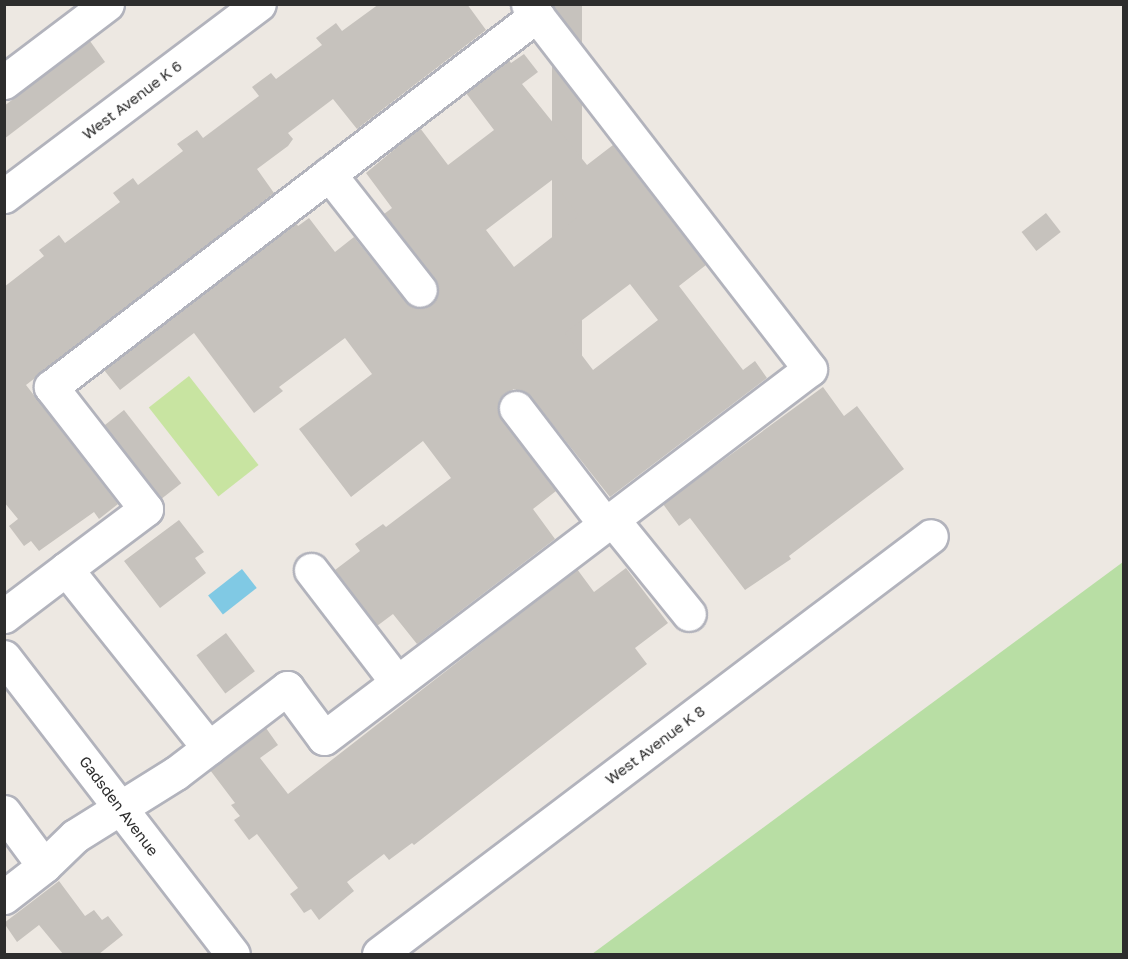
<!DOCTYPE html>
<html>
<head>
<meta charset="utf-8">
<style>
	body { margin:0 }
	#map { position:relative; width:1128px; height:959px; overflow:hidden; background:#ede8e2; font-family:"Golos Text",sans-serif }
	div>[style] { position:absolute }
	.green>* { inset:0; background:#b8dea4 }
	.pitch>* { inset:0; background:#c8e4a1; transform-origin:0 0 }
	.water>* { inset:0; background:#80c9e4; transform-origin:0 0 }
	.building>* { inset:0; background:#c6c2bd; transform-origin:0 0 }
	.roads { filter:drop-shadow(2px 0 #b2b3bc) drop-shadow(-2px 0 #b2b3bc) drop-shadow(0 2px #b2b3bc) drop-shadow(0 -2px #b2b3bc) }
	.minor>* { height:33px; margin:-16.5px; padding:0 16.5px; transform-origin:16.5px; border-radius:16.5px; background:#fff }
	span { translate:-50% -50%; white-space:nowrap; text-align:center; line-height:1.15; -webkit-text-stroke:4.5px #fff; paint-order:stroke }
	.street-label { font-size:15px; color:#2d2d2d }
	.frame { position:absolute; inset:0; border:6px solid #2d2d2d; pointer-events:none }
</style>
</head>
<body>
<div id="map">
	<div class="green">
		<i style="clip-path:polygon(1123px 562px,1123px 954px,592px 954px)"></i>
	</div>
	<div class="pitch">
		<i style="left:189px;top:376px;width:113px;height:51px;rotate:52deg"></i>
	</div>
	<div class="water">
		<i style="left:242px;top:569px;width:24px;height:43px;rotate:52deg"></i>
	</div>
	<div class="building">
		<i style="clip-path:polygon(379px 4px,467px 4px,486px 30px,357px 129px,333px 99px,288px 133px,293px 139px,288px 146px,257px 169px,274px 193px,26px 385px,118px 504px,99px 519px,94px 512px,39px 551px,31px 541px,24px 546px,9px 526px,18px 519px,4px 502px,4px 287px,44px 256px,39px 250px,59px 235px,65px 243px,120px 202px,113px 193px,133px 178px,138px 185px,183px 151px,177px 144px,197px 130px,203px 138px,259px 96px,252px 87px,271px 73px,276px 79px,322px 45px,316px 38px,336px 23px,342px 31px)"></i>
		<i style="left:552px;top:4px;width:30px;height:383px"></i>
		<i style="clip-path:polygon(90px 41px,105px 62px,4px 139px,4px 106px)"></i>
		<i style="clip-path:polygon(evenodd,524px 54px,538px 72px,522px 84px,587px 165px,613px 145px,706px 265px,679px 286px,743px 370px,755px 361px,767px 378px,610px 497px,530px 396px,514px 389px,504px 394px,499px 401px,501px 419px,556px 491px,533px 509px,555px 539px,417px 644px,393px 614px,377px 626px,335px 570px,360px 551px,355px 544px,383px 524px,386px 527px,451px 478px,423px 441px,351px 497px,299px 429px,372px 374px,345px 338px,279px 387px,283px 391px,254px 413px,194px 333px,120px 390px,104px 370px,296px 223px,298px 226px,309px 218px,335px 252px,354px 237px,406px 302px,414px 308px,431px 305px,438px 296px,435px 279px,384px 214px,392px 208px,366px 173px,420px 128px,448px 165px,494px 130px,466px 93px,509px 60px,511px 63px,524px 54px,552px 180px,579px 216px,514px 267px,486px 230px,552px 180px,524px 54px,630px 284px,658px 320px,593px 370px,565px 333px,630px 284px)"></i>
		<i style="left:1046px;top:213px;width:24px;height:31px;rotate:52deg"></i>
		<i style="clip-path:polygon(823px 387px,844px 416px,857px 406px,904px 469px,789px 556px,791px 559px,745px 590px,690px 518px,679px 526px,663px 504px)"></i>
		<i style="left:124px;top:410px;width:93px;height:25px;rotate:52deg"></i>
		<i style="clip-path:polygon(179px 520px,204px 552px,195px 558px,206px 573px,160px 608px,124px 561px)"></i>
		<i style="clip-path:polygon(626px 568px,668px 623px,635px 648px,647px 664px,414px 845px,412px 843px,389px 860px,384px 854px,347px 882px,354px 891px,319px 920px,311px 909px,304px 913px,290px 894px,298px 888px,257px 834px,249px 840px,234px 820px,240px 816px,231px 805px,235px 803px,210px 770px,266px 728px,278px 745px,260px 758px,288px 794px,577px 569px,594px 592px)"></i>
		<i style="left:226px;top:633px;width:48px;height:37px;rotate:53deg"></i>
		<i style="clip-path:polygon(59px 881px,85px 916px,94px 910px,102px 920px,108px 916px,123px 935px,99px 954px,63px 954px,39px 925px,17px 942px,4px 923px)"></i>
	</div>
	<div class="roads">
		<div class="minor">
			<i style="left:4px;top:82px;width:129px;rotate:-37.1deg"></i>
			<i style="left:329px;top:174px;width:147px;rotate:51.9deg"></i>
			<i style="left:4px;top:196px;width:319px;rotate:-37deg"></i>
			<i style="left:516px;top:408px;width:146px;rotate:52.5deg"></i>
			<i style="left:612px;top:519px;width:122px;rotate:51deg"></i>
			<i style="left:66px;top:569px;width:100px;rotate:-36.9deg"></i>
			<i style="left:146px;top:509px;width:155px;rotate:-127.9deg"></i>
			<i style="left:51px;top:387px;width:612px;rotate:-37.43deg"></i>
			<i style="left:311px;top:570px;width:141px;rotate:52.5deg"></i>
			<i style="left:4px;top:616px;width:78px;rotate:-37.2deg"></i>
			<i style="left:66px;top:569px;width:229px;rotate:51.4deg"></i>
			<i style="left:4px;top:657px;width:375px;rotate:52.4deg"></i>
			<i style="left:4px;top:812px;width:67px;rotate:53.5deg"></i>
			<i style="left:44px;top:866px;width:43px;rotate:-44.1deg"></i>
			<i style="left:75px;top:836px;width:119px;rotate:-32deg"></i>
			<i style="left:176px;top:773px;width:140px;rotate:-37.4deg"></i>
			<i style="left:287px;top:688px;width:62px;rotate:53.5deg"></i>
			<i style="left:324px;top:738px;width:610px;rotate:-37.21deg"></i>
			<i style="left:810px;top:369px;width:461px;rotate:-127.7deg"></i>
			<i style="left:4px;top:897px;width:51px;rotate:-37.8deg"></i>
			<i style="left:379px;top:954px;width:692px;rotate:-37.13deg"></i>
		</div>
	</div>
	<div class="street-label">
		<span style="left:132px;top:100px;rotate:-37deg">West Avenue K 6</span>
		<span style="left:655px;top:745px;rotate:-37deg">West Avenue K 8</span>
		<span style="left:119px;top:806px;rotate:53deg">Gadsden Avenue</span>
	</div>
	<div class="frame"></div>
</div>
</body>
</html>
